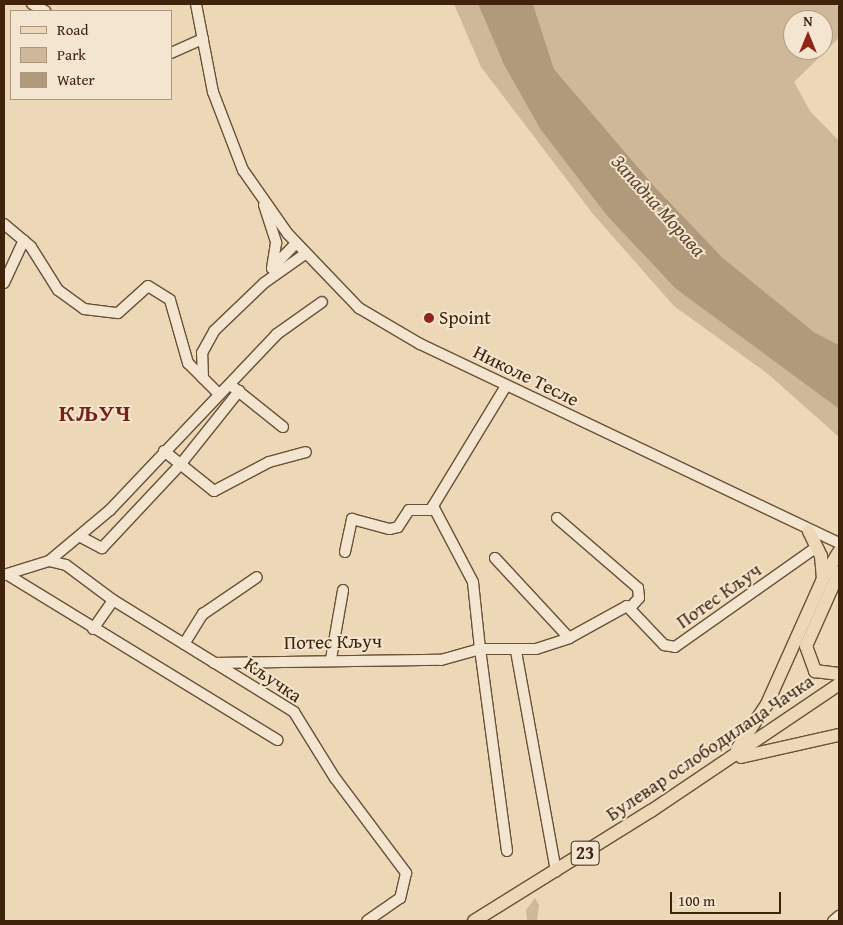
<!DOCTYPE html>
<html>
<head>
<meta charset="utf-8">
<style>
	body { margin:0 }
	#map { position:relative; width:843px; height:925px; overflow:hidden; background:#ecd7b6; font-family:"Gentium Book Plus",serif }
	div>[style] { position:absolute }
	.green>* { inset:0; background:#cfb899 }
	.water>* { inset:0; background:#b19a7c }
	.roads { filter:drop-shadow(1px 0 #6a5036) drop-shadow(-1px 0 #6a5036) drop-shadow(0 1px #6a5036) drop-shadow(0 -1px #6a5036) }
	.minor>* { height:10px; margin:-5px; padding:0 5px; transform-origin:5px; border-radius:5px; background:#f3e5d0 }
	.major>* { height:12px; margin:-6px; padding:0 6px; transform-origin:6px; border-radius:6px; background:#ecd7b6 }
	.dots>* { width:14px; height:14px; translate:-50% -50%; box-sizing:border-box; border:2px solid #f3e5d0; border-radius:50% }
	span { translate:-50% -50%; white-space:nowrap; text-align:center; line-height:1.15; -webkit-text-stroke:4px #f3e5d0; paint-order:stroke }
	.shield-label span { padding:1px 4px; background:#f3e5d0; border:1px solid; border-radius:4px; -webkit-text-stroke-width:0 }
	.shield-label { font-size:18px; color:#3f230b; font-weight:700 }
	.poi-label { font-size:19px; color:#3f230b }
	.left { translate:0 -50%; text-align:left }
	.street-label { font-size:19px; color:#3f230b }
	.water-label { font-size:20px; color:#61472d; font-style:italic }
	.district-label { font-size:24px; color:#7a1f14; font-weight:700; letter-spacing:1px }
	.frame { position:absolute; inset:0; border:5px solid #3f230b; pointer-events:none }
	.legend { position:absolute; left:10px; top:10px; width:162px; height:90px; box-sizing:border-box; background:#f3e5d0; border:1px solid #ab9781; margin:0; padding:6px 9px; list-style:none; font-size:15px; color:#3f230b }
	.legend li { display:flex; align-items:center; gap:10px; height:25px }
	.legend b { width:25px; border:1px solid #ab9781 }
	.north { position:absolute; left:783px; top:10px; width:50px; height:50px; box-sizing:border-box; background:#f3e5d0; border:1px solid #ab9781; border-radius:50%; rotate:0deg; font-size:14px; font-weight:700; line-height:20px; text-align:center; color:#3f230b }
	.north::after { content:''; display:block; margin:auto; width:18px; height:22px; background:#8f2418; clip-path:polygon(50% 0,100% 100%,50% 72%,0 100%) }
	.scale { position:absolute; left:670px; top:892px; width:111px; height:22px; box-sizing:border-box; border:2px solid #3f230b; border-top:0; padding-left:6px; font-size:15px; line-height:18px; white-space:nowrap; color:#3f230b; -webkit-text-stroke:4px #f3e5d0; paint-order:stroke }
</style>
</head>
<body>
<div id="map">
	<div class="green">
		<i style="clip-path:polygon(454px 4px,478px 4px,504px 65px,541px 129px,608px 217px,676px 289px,839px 409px,839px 437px,768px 374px,674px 306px,593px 214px,481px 67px)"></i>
		<i style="clip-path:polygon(evenodd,533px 4px,835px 4px,839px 8px,839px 38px,794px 82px,810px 111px,839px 141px,839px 345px,814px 332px,723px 258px,655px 187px,554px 69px,533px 4px,793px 20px,823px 20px,823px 50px,793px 50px,793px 20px)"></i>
		<i style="clip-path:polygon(535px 898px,539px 905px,537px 921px,527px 921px,526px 910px)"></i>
	</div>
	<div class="water">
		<i style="clip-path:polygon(478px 4px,533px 4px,554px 69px,655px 187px,723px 258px,814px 332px,839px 345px,839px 409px,676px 289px,608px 217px,541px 130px,504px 65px)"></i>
	</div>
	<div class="roads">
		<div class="minor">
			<i style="left:32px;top:4px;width:15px;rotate:28deg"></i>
			<i style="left:196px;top:4px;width:90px;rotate:79.1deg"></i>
			<i style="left:213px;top:92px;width:84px;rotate:69deg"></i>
			<i style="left:243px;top:170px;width:78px;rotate:54.9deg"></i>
			<i style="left:288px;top:234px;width:103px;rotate:46.2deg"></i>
			<i style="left:359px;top:308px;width:71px;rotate:30.5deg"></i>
			<i style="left:420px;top:344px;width:464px;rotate:25.4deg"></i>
			<i style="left:171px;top:53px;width:35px;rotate:-24deg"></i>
			<i style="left:264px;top:205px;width:40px;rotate:72deg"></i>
			<i style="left:276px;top:243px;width:26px;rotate:99deg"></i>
			<i style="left:4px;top:224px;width:35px;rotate:40deg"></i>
			<i style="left:31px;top:247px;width:51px;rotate:57.9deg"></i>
			<i style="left:58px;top:290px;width:32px;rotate:36deg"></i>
			<i style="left:84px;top:309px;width:34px;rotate:7deg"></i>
			<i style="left:118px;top:313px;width:40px;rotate:-42deg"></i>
			<i style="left:148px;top:286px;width:26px;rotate:32deg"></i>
			<i style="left:170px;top:300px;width:66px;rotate:74.1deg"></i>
			<i style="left:188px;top:363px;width:42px;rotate:45deg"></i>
			<i style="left:276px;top:264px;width:29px;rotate:-46deg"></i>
			<i style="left:4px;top:283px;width:47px;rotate:-65.1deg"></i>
			<i style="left:203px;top:378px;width:25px;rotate:-92deg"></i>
			<i style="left:202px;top:353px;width:25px;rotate:-61deg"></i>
			<i style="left:214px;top:331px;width:69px;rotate:-43.8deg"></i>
			<i style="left:264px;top:283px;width:50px;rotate:-35.3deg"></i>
			<i style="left:233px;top:387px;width:64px;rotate:38.7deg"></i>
			<i style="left:164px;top:451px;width:64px;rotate:38.7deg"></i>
			<i style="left:214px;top:491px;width:62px;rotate:-27.8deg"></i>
			<i style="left:269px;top:462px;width:38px;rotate:-15deg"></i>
			<i style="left:557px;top:518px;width:107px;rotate:40.8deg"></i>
			<i style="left:638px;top:588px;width:10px;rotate:84deg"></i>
			<i style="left:639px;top:598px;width:12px;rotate:132deg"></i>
			<i style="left:81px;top:537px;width:24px;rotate:28deg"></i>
			<i style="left:102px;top:548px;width:114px;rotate:-46.8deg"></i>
			<i style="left:180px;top:465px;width:95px;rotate:-51.4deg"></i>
			<i style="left:345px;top:552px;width:34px;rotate:-78deg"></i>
			<i style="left:352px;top:519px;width:39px;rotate:15deg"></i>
			<i style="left:390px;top:529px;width:8px;rotate:-14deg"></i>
			<i style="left:398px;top:527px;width:20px;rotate:-57deg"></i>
			<i style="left:409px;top:510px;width:24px"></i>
			<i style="left:495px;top:558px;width:109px;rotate:47.2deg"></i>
			<i style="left:49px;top:561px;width:80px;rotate:-39.9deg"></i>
			<i style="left:110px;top:510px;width:243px;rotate:-46.5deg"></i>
			<i style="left:277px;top:334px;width:55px;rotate:-35.4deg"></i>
			<i style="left:4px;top:575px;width:47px;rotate:-17.3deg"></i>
			<i style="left:49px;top:561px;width:17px;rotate:13deg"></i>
			<i style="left:66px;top:565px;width:59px;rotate:36.7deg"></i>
			<i style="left:113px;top:600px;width:213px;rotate:31.7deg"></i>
			<i style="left:294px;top:712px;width:78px;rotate:58.2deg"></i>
			<i style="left:335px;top:778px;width:119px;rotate:53.2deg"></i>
			<i style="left:406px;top:873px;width:26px;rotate:103deg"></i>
			<i style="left:400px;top:898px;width:40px;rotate:145.1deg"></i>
			<i style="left:8px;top:575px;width:316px;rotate:31.5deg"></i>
			<i style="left:93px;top:629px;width:35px;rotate:-55deg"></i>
			<i style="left:184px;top:644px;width:36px;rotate:-58deg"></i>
			<i style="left:203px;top:614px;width:65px;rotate:-34.4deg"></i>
			<i style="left:516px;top:651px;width:224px;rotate:79.7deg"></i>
			<i style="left:331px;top:659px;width:70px;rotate:-80.1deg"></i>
			<i style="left:214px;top:663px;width:227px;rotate:-0.8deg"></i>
			<i style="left:441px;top:660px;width:41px;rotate:-15.8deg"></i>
			<i style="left:480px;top:649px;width:67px;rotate:-96deg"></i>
			<i style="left:473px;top:582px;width:86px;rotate:-117.8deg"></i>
			<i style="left:433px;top:506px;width:140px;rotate:-58.7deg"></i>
			<i style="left:507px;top:851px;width:204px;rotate:-97.6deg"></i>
			<i style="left:480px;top:649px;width:56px"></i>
			<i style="left:536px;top:649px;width:35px;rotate:-18deg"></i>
			<i style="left:569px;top:638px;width:66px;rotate:-28.9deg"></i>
			<i style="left:627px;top:606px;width:54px;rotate:46.5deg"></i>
			<i style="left:664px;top:645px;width:11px;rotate:10deg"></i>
			<i style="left:675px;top:647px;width:174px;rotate:-35.2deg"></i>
			<i style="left:833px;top:921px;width:8px;rotate:-40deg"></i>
		</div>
		<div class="major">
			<i style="left:839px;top:572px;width:81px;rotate:114deg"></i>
			<i style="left:806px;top:646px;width:27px;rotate:70deg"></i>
			<i style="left:815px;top:671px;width:24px;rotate:7deg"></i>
			<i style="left:825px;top:575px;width:27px;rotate:-59deg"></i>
			<i style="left:737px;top:749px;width:54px;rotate:-56.3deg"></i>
			<i style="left:767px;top:704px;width:137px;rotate:-65.9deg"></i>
			<i style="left:823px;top:579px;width:23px;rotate:-95deg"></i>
			<i style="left:821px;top:556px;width:28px;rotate:-116deg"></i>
			<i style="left:741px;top:757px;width:100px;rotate:-12.7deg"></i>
			<i style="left:474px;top:921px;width:208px;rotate:-31.9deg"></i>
			<i style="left:651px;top:811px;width:227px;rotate:-34deg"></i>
		</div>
	</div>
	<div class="dots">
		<i style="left:429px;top:318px;background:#8f2418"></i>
	</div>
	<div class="shield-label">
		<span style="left:585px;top:853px">23</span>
	</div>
	<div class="poi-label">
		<span class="left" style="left:439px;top:318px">Spoint</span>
	</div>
	<div class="street-label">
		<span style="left:526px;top:376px;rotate:26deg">Николе Тесле</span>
		<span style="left:719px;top:596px;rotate:-35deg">Потес Кључ</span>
		<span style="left:333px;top:642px;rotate:-1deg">Потес Кључ</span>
		<span style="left:273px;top:680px;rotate:34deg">Кључка</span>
		<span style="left:710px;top:748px;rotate:-34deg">Булевар ослободилаца Чачка</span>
	</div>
	<div class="water-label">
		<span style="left:659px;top:205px;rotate:48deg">Западна Морава</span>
	</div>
	<div class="district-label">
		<span style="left:95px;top:413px">КЉУЧ</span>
	</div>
	<div class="frame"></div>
	<ul class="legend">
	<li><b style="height:6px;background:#ecd7b6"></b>Road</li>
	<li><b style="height:14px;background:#cfb899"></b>Park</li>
	<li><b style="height:14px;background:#b19a7c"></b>Water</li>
	</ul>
	<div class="north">N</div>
	<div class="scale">100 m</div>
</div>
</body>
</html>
